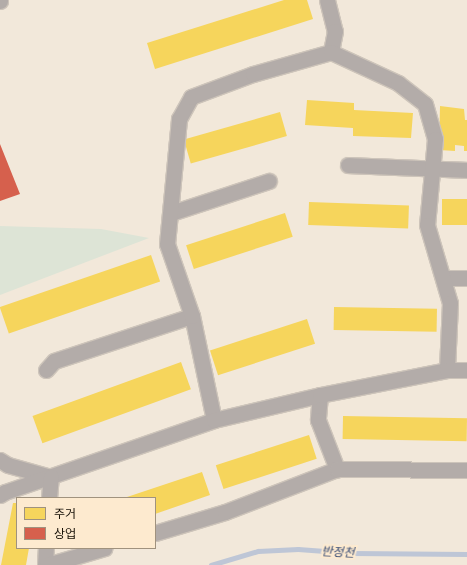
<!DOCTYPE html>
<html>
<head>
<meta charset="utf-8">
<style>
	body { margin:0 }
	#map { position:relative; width:467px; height:565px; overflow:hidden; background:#f2e8da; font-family:Poppins,"Noto Sans KR",sans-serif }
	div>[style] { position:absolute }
	.green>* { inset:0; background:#dde4d6 }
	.homes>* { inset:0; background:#f6d55c; transform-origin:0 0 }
	.shops>* { inset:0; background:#d6604d }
	.stream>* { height:4.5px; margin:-2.25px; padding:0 2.25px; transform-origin:2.25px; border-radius:2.25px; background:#bec6d6 }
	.roads { filter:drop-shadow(1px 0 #cdc4ba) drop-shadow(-1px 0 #cdc4ba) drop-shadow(0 1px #cdc4ba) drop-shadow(0 -1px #cdc4ba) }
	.minor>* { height:15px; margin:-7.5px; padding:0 7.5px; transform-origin:7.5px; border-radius:7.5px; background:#b3aca9 }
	span { translate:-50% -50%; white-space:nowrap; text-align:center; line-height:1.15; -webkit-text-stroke:4px #fdeacf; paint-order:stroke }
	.water-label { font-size:12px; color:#344973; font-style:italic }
	.legend { position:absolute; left:16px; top:497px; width:140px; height:52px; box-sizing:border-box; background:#fdeacf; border:1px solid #a0927e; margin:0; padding:5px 7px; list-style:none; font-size:12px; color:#140e05 }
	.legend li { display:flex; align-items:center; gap:8px; height:20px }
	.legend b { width:20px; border:1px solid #a0927e }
</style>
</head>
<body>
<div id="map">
	<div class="green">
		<i style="clip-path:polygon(0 226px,101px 229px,149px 238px,0 295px)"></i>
	</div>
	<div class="homes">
		<i style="clip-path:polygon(284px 0,307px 0,313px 19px,155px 69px,147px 43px)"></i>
		<i style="clip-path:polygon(307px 100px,354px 103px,354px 110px,413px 113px,411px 138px,353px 136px,353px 128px,305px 125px)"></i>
		<i style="clip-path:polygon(440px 106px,464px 109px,465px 120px,467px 120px,467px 151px,464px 151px,464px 146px,455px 145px,455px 151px,439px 150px)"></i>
		<i style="left:280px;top:112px;width:25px;height:100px;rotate:74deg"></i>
		<i style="left:442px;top:199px;width:25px;height:26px"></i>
		<i style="left:309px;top:202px;width:100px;height:23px;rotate:2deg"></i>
		<i style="left:285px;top:213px;width:25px;height:104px;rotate:72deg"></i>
		<i style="left:151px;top:255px;width:28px;height:160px;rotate:71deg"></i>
		<i style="left:334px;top:307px;width:103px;height:23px;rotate:1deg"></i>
		<i style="left:307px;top:319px;width:26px;height:102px;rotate:72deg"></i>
		<i style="left:181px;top:362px;width:29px;height:158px;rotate:70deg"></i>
		<i style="left:343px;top:416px;width:124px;height:23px;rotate:1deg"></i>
		<i style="left:309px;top:435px;width:25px;height:98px;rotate:72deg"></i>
		<i style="clip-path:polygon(202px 472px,210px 495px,155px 514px,155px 498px,124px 498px)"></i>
		<i style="clip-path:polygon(13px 503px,17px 503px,17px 548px,29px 548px,26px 565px,1px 565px)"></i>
	</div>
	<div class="shops">
		<i style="clip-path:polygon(0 144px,20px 194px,0 201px)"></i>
	</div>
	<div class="stream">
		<i style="left:211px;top:565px;width:49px;rotate:-16.6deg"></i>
		<i style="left:258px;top:551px;width:40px;rotate:-2.9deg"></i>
		<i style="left:298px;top:549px;width:54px;rotate:4.2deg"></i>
		<i style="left:352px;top:553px;width:115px;rotate:0.5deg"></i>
	</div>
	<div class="roads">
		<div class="minor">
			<i style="left:327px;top:0;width:32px;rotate:76deg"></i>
			<i style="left:335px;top:31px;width:21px;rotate:101deg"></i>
			<i style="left:0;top:1px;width:1px;rotate:-90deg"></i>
			<i style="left:348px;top:165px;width:119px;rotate:2.4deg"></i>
			<i style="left:171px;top:213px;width:103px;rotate:-18.1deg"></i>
			<i style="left:443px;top:278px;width:24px"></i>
			<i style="left:46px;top:370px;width:12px;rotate:-48deg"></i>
			<i style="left:54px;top:361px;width:145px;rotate:-18.1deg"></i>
			<i style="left:320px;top:395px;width:25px;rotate:95deg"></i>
			<i style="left:318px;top:420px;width:53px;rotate:68.8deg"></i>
			<i style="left:214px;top:420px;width:106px;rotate:-101.9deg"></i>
			<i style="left:192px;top:316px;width:76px;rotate:-109.1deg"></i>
			<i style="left:167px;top:244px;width:126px;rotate:-84.5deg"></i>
			<i style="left:179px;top:119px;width:25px;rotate:-61deg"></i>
			<i style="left:191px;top:97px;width:66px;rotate:-20.4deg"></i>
			<i style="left:253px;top:74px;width:81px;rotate:-15.8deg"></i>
			<i style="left:331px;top:52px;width:74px;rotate:24.8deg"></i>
			<i style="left:398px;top:83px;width:34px;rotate:38deg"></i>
			<i style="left:425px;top:104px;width:36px;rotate:74deg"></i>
			<i style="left:435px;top:139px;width:86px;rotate:95.3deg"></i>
			<i style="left:427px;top:225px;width:81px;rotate:73.6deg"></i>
			<i style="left:450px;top:303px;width:67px;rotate:92.6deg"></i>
			<i style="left:0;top:460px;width:9px;rotate:32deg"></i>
			<i style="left:8px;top:465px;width:45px;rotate:15.6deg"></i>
			<i style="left:0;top:495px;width:6px;rotate:-31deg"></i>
			<i style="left:5px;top:492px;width:221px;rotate:-19deg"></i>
			<i style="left:214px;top:420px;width:109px;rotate:-13.3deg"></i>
			<i style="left:320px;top:395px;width:129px;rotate:-11.1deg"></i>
			<i style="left:447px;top:370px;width:20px"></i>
			<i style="left:49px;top:498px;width:21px;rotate:-85deg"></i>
			<i style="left:155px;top:533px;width:73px;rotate:-16.7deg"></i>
			<i style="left:225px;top:512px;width:120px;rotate:-21deg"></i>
			<i style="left:337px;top:469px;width:130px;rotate:0.4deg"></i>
			<i style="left:45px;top:565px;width:17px;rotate:-87deg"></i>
			<i style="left:47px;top:565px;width:60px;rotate:-16.3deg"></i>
		</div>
	</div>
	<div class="water-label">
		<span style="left:338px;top:552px;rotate:3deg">반정천</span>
	</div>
	<ul class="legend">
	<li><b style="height:11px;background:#f6d55c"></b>주거</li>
	<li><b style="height:11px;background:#d6604d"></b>상업</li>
	</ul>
</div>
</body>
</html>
